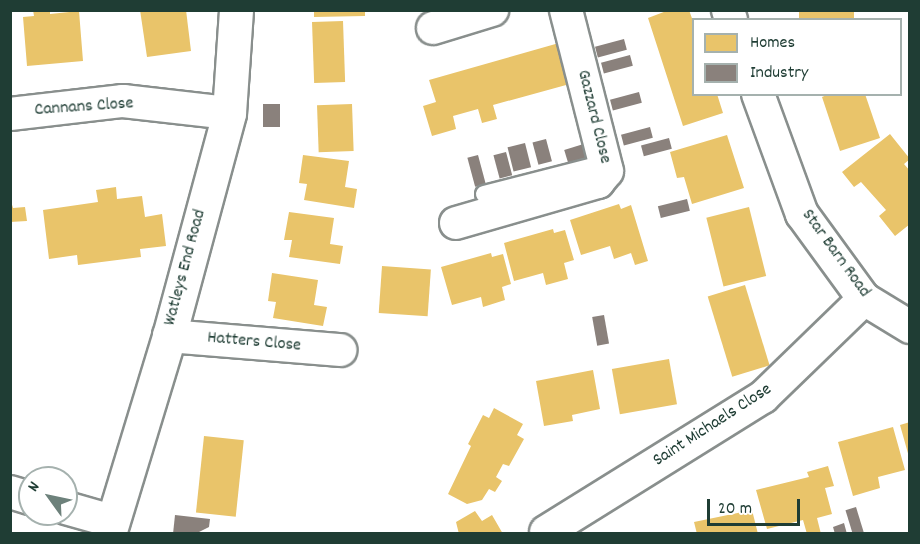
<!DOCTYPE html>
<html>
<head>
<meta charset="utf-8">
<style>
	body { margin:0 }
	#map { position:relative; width:920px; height:544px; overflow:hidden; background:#fff; font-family:Dekko,sans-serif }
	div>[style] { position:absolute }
	.homes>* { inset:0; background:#e9c46a; transform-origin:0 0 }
	.industry>* { inset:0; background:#8a817c; transform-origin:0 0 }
	.roads { filter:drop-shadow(2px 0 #898f8d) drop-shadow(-2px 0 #898f8d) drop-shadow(0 2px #898f8d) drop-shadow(0 -2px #898f8d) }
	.lane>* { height:16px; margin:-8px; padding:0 8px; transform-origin:8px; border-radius:8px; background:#fff }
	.street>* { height:32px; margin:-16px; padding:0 16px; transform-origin:16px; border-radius:16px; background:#fff }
	.secondary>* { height:33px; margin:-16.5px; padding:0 16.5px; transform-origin:16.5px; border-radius:16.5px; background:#fff }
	span { translate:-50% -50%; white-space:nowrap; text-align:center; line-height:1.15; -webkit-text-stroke:6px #fff; paint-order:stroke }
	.street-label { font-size:18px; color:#1f3d34 }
	.frame { position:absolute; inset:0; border:12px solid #1f3d34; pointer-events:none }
	.legend { position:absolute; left:692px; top:18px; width:210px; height:78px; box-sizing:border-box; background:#fff; border:2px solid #a5b1ae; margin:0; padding:8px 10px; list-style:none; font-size:18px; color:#1f3d34 }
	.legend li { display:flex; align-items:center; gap:12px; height:30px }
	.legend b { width:30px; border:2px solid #a5b1ae }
	.north { position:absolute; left:18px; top:466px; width:60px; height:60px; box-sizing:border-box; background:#fff; border:2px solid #a5b1ae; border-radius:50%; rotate:303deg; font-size:16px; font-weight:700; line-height:24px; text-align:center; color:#1f3d34 }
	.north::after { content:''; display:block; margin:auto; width:21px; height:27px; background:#6d817b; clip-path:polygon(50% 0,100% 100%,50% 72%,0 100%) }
	.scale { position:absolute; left:707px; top:499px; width:93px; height:27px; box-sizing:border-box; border:3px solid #1f3d34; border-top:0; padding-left:8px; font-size:18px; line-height:21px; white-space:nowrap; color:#1f3d34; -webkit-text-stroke:4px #fff; paint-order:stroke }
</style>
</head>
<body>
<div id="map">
	<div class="homes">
		<i style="clip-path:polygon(33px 10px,50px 10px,50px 14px,79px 11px,83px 61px,27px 66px,23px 17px,34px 16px)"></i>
		<i style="clip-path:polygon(140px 10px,186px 10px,191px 51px,147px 57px)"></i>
		<i style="clip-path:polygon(314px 10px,365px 10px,365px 16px,314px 17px)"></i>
		<i style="clip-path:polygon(669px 10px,689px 10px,694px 24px,694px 94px,717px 94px,723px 113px,683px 126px,648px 18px)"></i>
		<i style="left:799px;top:10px;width:55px;height:10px"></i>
		<i style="left:343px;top:21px;width:61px;height:31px;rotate:88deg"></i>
		<i style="clip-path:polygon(566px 41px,577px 82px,493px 105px,497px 119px,482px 123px,478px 109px,453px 116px,456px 129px,432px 136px,423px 106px,436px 102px,429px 80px)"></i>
		<i style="clip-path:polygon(829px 94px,865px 94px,880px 138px,840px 151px,822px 97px)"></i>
		<i style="left:352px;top:104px;width:47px;height:35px;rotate:88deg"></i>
		<i style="clip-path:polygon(890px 134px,910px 159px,904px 164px,910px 171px,910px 224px,895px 236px,879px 216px,886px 210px,861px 182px,854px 187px,842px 172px)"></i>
		<i style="clip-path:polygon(727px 135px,744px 188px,692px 204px,684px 177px,677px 178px,670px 152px)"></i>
		<i style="clip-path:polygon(303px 155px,349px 161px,345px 187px,357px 189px,354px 208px,304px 200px,307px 184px,299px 183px)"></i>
		<i style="clip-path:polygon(116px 187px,117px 199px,142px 196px,145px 217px,162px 214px,166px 246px,140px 249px,141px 257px,78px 265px,77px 255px,49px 259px,43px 210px,98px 202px,96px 190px)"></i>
		<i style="clip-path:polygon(10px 198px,13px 208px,25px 207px,27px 221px,10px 222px)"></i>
		<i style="clip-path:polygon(619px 204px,621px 209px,631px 205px,648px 261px,635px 265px,631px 253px,614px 259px,610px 246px,581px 255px,570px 220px)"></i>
		<i style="left:749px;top:207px;width:71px;height:44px;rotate:76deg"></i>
		<i style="clip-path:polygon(289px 212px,334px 218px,330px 244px,343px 246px,340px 264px,289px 257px,292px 240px,284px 240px)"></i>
		<i style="clip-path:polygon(553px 229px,554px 233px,565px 230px,574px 260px,564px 263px,568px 279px,546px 285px,543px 273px,514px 281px,504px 243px)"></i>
		<i style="clip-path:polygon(491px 253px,492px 257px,503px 254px,511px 284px,502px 287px,505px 300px,483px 307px,481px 297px,452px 305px,441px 267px)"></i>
		<i style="left:382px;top:266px;width:49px;height:47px;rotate:4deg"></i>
		<i style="clip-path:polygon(272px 273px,318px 280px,314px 305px,327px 307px,323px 326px,273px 318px,276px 302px,268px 301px)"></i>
		<i style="left:745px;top:285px;width:84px;height:39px;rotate:73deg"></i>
		<i style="left:669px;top:359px;width:46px;height:58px;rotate:80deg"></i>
		<i style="clip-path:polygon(593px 370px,600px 409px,572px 415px,573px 421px,544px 426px,536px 381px)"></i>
		<i style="clip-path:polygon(494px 408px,523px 424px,517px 435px,524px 439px,509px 466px,503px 464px,496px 477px,502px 481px,495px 492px,489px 489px,482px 500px,467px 504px,448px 494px,471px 446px,468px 444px,483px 415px,489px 418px)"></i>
		<i style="clip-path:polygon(910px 422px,910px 457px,909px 457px,900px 425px)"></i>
		<i style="clip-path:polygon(893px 427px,905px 470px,878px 477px,880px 488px,853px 496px,838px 442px)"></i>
		<i style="left:204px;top:436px;width:40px;height:77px;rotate:6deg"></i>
		<i style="clip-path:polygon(828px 466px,834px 486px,825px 488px,832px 514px,817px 518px,821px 534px,807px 534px,803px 520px,767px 529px,756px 490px,809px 477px,807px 472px)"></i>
		<i style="clip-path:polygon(752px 510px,758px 534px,697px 534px,694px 522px)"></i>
		<i style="clip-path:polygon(475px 511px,482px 521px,492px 515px,503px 534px,459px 534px,456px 522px)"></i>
	</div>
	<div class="industry">
		<i style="left:624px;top:39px;width:11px;height:30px;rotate:75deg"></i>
		<i style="left:630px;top:55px;width:11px;height:30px;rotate:75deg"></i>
		<i style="left:639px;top:92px;width:11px;height:30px;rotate:75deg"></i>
		<i style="left:263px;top:104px;width:17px;height:23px"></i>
		<i style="left:650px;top:127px;width:11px;height:30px;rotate:75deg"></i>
		<i style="left:669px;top:138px;width:11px;height:29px;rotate:75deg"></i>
		<i style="left:546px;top:139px;width:23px;height:14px;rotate:75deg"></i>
		<i style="left:590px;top:142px;width:14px;height:27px;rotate:73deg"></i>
		<i style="left:525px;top:143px;width:25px;height:18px;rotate:76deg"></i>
		<i style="left:506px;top:152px;width:24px;height:13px;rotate:75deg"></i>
		<i style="left:478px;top:155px;width:30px;height:11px;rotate:75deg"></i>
		<i style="left:687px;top:199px;width:12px;height:30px;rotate:76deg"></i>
		<i style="left:604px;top:315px;width:29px;height:12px;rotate:80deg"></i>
		<i style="left:856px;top:507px;width:28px;height:11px;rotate:73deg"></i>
		<i style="clip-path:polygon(175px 515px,210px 519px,209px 527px,195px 534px,173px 534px)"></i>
		<i style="clip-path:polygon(844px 523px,847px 534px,835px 534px,833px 527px)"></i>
	</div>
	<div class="roads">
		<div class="lane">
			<i style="left:484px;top:194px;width:125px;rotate:-14.4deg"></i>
		</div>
		<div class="street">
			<i style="left:728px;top:10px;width:10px;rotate:73deg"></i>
			<i style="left:433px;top:28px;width:62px;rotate:-17deg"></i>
			<i style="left:758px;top:94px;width:128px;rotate:69.9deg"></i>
			<i style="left:802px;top:214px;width:105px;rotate:53.9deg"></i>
			<i style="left:864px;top:299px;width:54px;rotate:31.3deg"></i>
			<i style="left:10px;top:114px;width:114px;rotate:-6.6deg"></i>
			<i style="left:123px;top:101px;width:107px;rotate:6.5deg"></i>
			<i style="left:456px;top:223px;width:148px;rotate:-16.1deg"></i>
			<i style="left:598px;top:182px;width:14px;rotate:-51deg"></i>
			<i style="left:607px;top:171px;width:166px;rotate:-104.3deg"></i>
			<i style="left:169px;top:336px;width:172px;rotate:4.7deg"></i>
			<i style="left:10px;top:492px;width:21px;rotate:17deg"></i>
			<i style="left:66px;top:508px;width:48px;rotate:15.8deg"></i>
			<i style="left:546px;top:532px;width:256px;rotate:-31.9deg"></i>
			<i style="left:763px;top:397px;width:141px;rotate:-44.1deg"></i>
		</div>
		<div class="secondary">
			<i style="left:109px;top:534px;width:207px;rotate:-73.1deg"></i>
			<i style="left:169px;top:336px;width:231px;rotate:-74.9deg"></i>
			<i style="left:229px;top:113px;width:103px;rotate:-86.1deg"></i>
		</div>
	</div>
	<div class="street-label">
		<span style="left:84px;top:108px;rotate:-4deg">Cannans Close</span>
		<span style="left:593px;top:117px;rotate:76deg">Gazzard Close</span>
		<span style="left:835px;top:254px;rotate:54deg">Star Barn Road</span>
		<span style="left:186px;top:268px;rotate:-75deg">Watleys End Road</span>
		<span style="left:254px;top:343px;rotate:5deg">Hatters Close</span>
		<span style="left:713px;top:426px;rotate:-33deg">Saint Michaels Close</span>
	</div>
	<div class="frame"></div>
	<ul class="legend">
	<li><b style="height:16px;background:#e9c46a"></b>Homes</li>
	<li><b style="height:16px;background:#8a817c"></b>Industry</li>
	</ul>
	<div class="north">N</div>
	<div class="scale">20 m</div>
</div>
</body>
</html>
